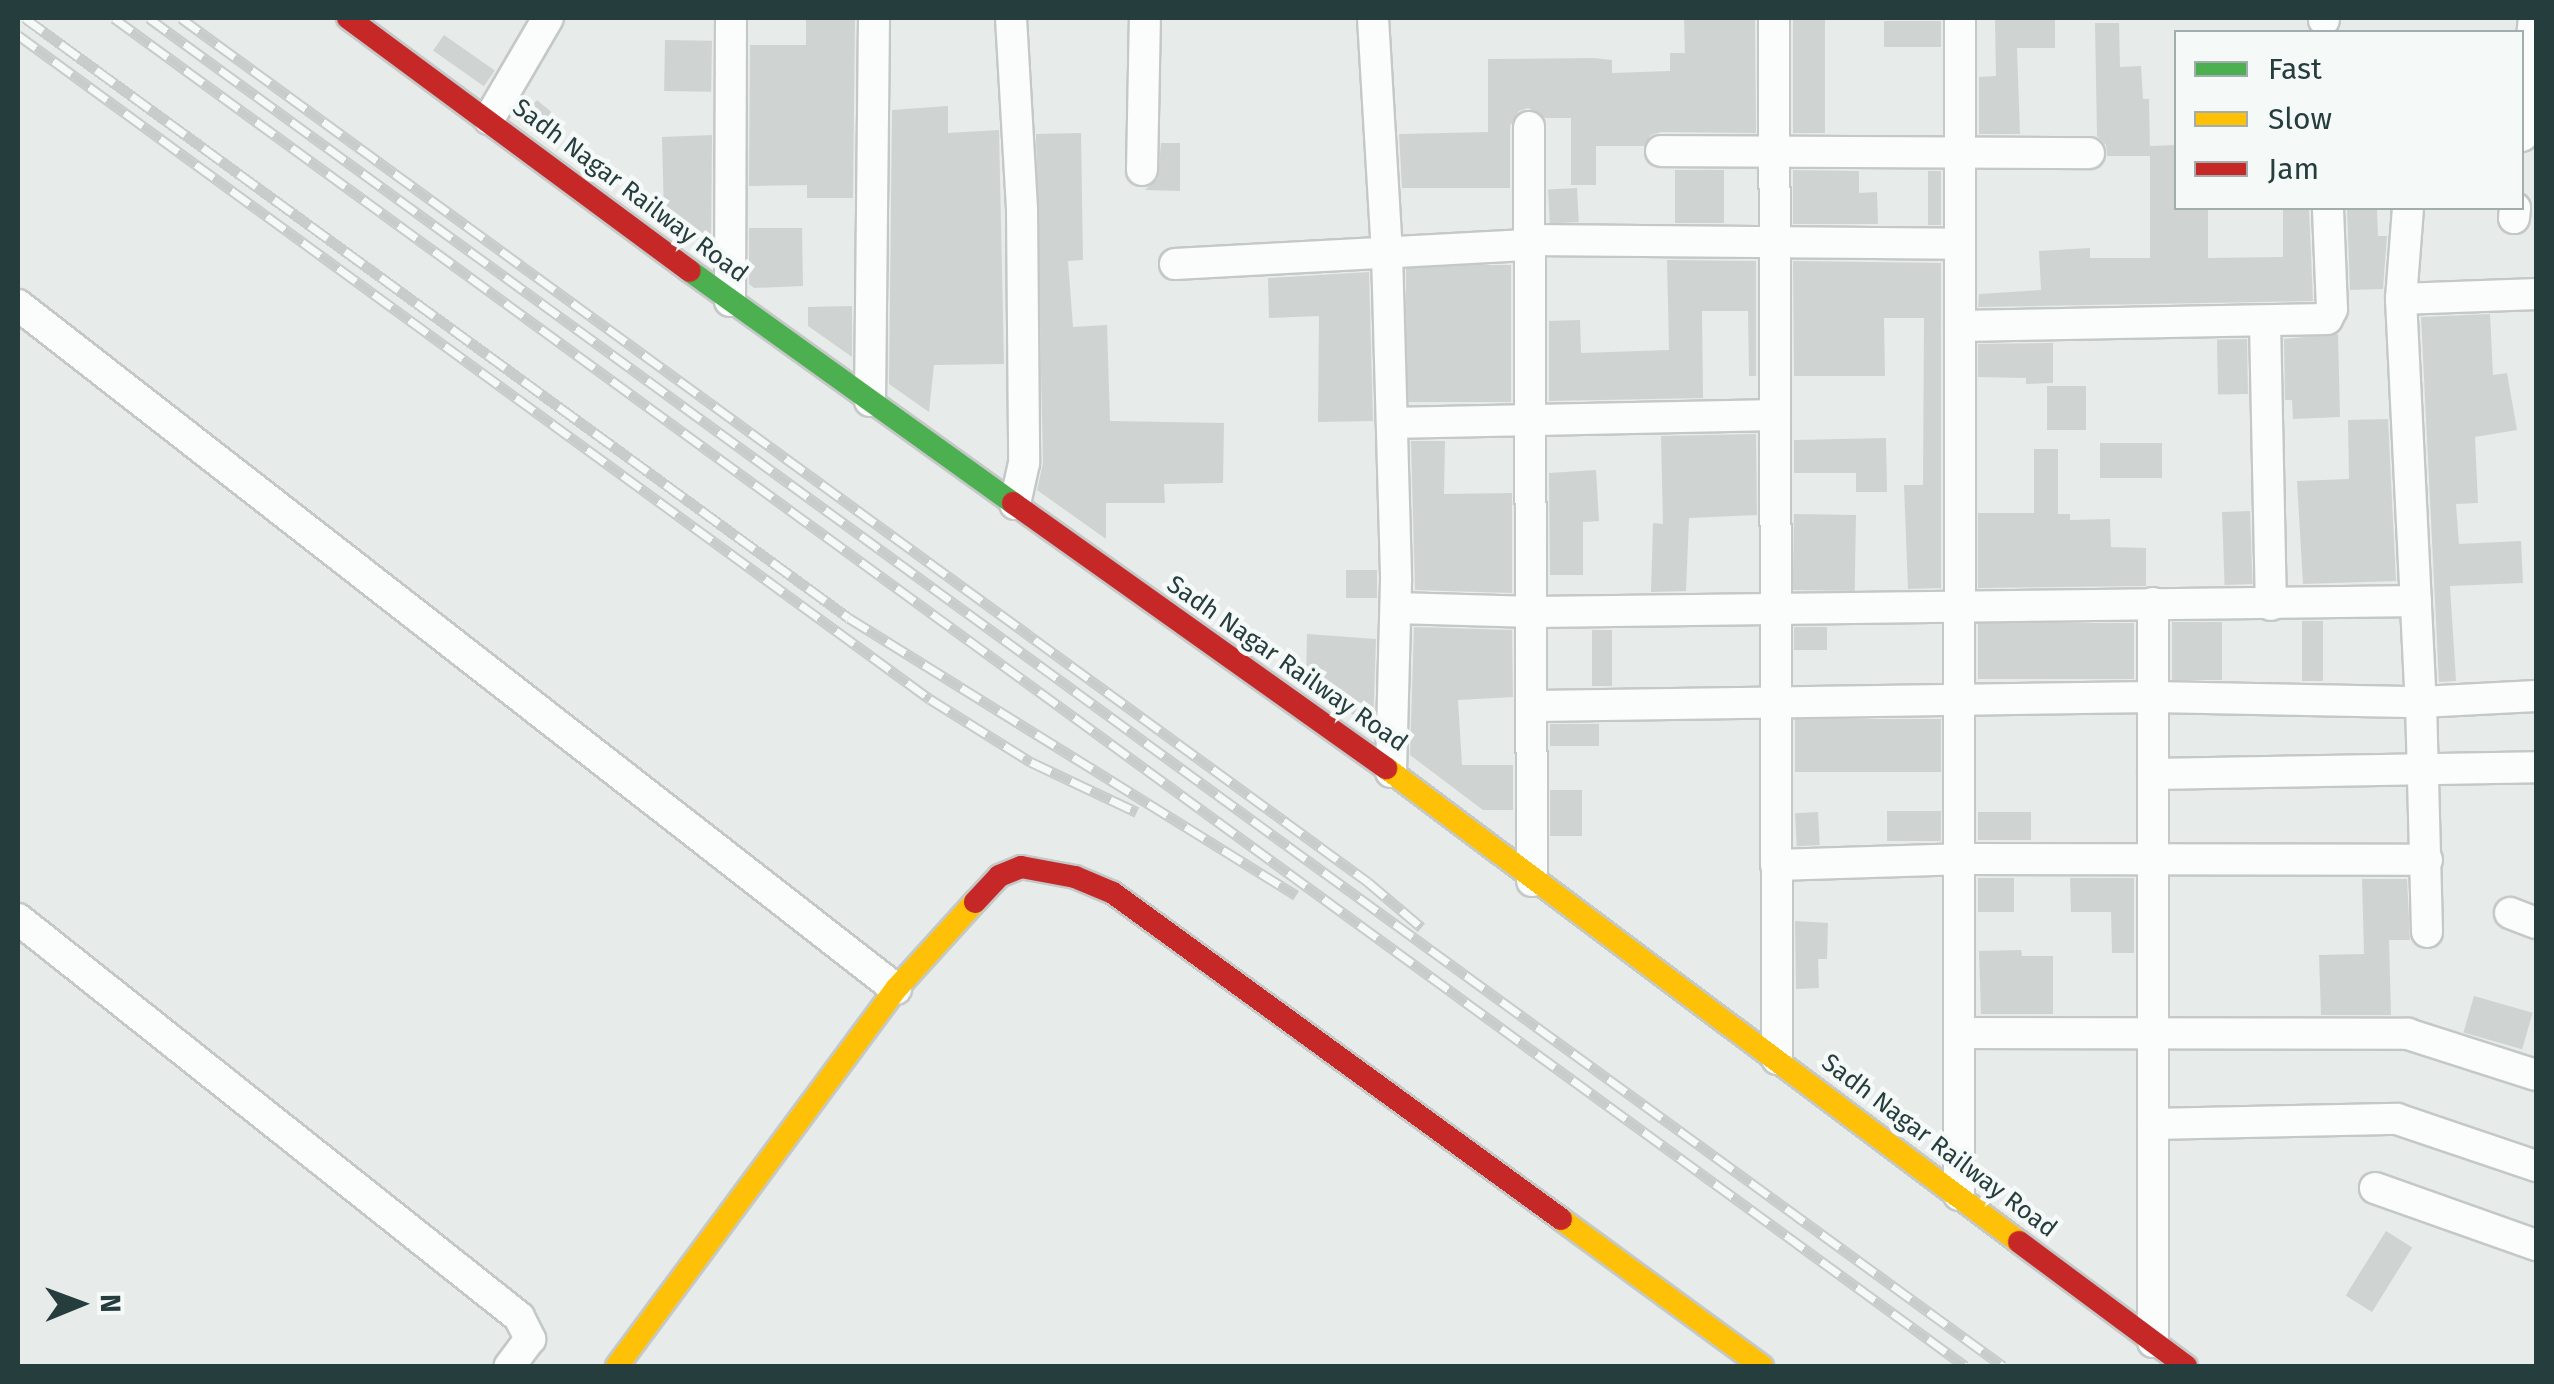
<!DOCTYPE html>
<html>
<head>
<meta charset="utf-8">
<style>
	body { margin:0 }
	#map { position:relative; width:2554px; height:1384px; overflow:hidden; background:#e7ebea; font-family:"Fira Sans",sans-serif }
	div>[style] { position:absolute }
	.building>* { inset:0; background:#cfd4d3; transform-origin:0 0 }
	.roads { filter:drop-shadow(2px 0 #c4c8c7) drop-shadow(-2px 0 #c4c8c7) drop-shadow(0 2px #c4c8c7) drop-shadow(0 -2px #c4c8c7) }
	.street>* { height:30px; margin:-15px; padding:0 15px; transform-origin:15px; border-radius:15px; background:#fbfcfc }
	.fast>* { height:22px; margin:-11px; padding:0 11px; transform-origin:11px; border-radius:11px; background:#4caf50 }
	.slow>* { height:22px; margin:-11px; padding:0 11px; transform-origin:11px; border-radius:11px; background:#ffc107 }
	.jam>* { height:22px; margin:-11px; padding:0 11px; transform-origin:11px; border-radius:11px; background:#c62828 }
	.rail>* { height:11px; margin-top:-5.5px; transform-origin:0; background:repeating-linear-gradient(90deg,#f5f9f8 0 22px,#c8cccb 0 44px); box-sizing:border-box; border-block:2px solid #c8cccb }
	span { translate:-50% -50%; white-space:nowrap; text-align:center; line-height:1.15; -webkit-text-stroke:9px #f5f9f8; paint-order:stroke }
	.street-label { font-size:25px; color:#253d3d }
	.frame { position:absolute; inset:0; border:20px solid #253d3d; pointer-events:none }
	.legend { position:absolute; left:2174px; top:30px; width:350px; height:180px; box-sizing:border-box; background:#f5f9f8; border:2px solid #a2aead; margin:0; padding:12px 18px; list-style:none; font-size:30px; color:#253d3d }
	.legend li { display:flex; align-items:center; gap:20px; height:50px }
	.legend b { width:50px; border:2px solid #a2aead }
	.north { position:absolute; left:30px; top:1254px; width:100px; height:100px; -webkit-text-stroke:8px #f5f9f8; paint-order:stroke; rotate:89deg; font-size:28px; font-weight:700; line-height:40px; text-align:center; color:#253d3d }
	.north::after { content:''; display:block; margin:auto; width:35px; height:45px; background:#253d3d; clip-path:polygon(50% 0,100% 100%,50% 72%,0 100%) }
</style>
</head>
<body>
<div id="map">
	<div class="building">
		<i style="clip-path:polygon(806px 18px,855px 18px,853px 198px,807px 198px,807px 185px,749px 186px,750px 45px,806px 45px)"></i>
		<i style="clip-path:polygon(1713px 18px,1755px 18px,1756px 133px,1661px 132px,1651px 135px,1644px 146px,1596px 146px,1596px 185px,1571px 185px,1571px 118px,1545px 118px,1528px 108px,1519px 111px,1510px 126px,1510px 188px,1402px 188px,1399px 134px,1488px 132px,1488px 59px,1594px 58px,1612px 60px,1612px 73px,1670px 71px,1670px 53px,1685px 53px,1684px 19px)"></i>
		<i style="left:1793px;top:19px;width:32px;height:114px"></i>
		<i style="clip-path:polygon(1995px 20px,2055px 20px,2055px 48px,2017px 48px,2020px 134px,1979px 134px,1979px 77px,1996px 76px)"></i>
		<i style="left:1884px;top:21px;width:57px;height:26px"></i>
		<i style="clip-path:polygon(2095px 23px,2119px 23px,2120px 67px,2141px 66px,2143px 99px,2149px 99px,2150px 156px,2107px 156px,2106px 145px,2097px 136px)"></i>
		<i style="left:444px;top:35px;width:62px;height:19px;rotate:35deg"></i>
		<i style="left:665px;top:40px;width:47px;height:51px;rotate:1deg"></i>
		<i style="left:537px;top:100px;width:30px;height:22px;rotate:40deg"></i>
		<i style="clip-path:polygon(948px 106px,948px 133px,999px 130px,1004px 364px,934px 365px,929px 412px,889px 384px,892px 110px)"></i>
		<i style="clip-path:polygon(1081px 133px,1083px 260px,1068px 261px,1073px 327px,1107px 325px,1110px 421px,1224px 423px,1223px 483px,1164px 484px,1165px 503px,1106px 503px,1106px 539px,1037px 490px,1043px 463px,1036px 134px)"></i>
		<i style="clip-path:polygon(712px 135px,711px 242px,687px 238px,671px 226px,672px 216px,664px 215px,662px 137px)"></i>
		<i style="clip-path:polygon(1161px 143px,1180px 143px,1180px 191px,1145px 190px,1158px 179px)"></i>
		<i style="clip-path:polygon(2176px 145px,2176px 208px,2208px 208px,2208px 258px,2283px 257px,2283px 208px,2309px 208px,2313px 301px,1978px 307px,1979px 294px,2041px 290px,2039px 251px,2090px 248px,2090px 258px,2150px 258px,2150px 146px)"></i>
		<i style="left:1675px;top:170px;width:49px;height:53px"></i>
		<i style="clip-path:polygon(1793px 170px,1859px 171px,1859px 193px,1877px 192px,1878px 224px,1793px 224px)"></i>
		<i style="left:1928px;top:171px;width:13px;height:54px"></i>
		<i style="left:1577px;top:188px;width:34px;height:29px;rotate:87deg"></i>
		<i style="clip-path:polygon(2347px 208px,2377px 208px,2378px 236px,2387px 236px,2383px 289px,2350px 290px)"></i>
		<i style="clip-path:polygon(749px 228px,802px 228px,803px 286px,754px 288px,749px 284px)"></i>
		<i style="clip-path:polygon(1667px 260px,1756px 261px,1756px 376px,1749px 376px,1748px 311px,1702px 311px,1703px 398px,1549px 401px,1549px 321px,1580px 320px,1581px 353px,1669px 350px)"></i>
		<i style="clip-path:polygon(1793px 261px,1941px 263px,1941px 588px,1908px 589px,1904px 485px,1923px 485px,1924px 318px,1884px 318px,1885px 376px,1794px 376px)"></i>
		<i style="left:1511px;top:265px;width:137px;height:105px;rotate:90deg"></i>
		<i style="clip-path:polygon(1369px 272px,1373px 421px,1318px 422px,1319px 316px,1269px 318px,1268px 278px)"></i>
		<i style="clip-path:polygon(852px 306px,852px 357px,808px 326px,808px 307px)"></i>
		<i style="clip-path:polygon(2490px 314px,2493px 375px,2507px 373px,2517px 430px,2475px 437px,2478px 503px,2456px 504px,2459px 544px,2521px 541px,2523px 583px,2450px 586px,2456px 681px,2439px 682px,2421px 317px)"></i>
		<i style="clip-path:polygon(2338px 334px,2340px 417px,2293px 419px,2292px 400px,2285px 400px,2284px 339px)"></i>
		<i style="left:2247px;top:339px;width:55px;height:30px;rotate:89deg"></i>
		<i style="clip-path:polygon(2053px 343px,2053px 383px,2026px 384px,2026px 378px,1978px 377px,1978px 344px)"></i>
		<i style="left:2047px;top:386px;width:39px;height:44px"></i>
		<i style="clip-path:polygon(2388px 419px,2396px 581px,2303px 584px,2297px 481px,2349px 479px,2348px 420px)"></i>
		<i style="clip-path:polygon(1756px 434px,1757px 515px,1689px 518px,1686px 591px,1651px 592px,1653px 523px,1663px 524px,1661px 436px)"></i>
		<i style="clip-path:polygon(1886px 438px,1887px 492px,1856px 492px,1856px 473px,1794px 473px,1794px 440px)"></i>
		<i style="clip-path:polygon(1411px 441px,1445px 441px,1444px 494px,1512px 493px,1512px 593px,1415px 590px)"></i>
		<i style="left:2100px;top:443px;width:62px;height:35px"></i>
		<i style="clip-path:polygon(2034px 449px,2058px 449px,2058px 514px,2070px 514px,2070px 520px,2110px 519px,2111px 547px,2146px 548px,2146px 586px,1978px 588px,1978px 513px,2034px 513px)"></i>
		<i style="clip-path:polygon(1596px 470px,1599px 521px,1583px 522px,1583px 575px,1550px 575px,1549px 473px)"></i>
		<i style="left:2250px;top:511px;width:73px;height:28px;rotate:88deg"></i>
		<i style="left:1794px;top:514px;width:62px;height:76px;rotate:1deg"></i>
		<i style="left:1346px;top:570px;width:31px;height:28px"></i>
		<i style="left:2302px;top:621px;width:21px;height:60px"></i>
		<i style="left:2222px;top:622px;width:58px;height:50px;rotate:90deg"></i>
		<i style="left:2134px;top:623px;width:56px;height:156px;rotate:90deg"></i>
		<i style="clip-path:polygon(1414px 627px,1512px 630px,1513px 697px,1458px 700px,1462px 765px,1513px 765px,1513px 810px,1483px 810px,1410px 755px)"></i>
		<i style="left:1827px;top:627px;width:23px;height:33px;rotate:90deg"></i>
		<i style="left:1592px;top:630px;width:20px;height:56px"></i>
		<i style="clip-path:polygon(1307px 634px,1376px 639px,1373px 729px,1349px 712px,1350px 704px,1339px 704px,1306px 681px)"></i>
		<i style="left:1941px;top:719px;width:53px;height:146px;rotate:90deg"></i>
		<i style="left:1599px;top:724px;width:22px;height:49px;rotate:90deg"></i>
		<i style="left:1550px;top:790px;width:32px;height:46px"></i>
		<i style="left:1941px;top:811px;width:30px;height:54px;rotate:90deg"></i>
		<i style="left:1818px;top:812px;width:33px;height:23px;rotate:87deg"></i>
		<i style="left:1978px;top:812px;width:53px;height:28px"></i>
		<i style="left:1978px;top:878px;width:36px;height:34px"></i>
		<i style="clip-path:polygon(2070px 878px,2134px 878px,2134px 953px,2112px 953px,2111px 912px,2071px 912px)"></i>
		<i style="clip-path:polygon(2362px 879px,2407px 879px,2410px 940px,2389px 940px,2391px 1015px,2321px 1015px,2319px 955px,2364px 954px)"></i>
		<i style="clip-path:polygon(1795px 921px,1828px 923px,1827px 959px,1818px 959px,1819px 988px,1796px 989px)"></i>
		<i style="clip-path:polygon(2021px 950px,2022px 956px,2053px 956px,2053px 1014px,1981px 1014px,1979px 951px)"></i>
		<i style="left:2474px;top:996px;width:61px;height:38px;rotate:16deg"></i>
		<i style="left:2386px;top:1231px;width:31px;height:76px;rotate:32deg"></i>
	</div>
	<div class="roads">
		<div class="street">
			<i style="left:1011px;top:18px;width:193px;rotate:86.7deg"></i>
			<i style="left:1022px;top:211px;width:252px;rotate:89.5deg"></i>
			<i style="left:1024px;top:463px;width:42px;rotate:102.4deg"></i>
			<i style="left:1373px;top:18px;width:235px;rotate:86.6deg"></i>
			<i style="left:1387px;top:253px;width:328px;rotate:88.4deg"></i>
			<i style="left:1396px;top:581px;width:191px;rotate:91.5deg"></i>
			<i style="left:1774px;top:18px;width:1041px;rotate:89.83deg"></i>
			<i style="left:2324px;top:20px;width:2px;rotate:-90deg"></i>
			<i style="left:489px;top:119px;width:117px;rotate:-59.7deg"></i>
			<i style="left:1529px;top:127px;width:754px;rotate:89.77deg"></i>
			<i style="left:2522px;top:136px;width:119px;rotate:-84.2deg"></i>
			<i style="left:1661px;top:151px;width:428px;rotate:0.3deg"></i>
			<i style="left:1142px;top:170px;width:152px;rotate:-88.9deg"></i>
			<i style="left:2408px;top:208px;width:91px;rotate:94.4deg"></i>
			<i style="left:2401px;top:299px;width:403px;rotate:87.2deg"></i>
			<i style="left:2421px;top:702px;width:230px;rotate:88.5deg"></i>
			<i style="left:2514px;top:218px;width:10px;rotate:-84deg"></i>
			<i style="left:1530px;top:240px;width:430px;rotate:0.5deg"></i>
			<i style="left:1175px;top:264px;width:356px;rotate:-3.1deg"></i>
			<i style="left:2401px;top:299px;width:135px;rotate:-2.1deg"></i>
			<i style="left:730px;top:301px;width:283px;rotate:-89.8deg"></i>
			<i style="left:18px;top:305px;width:1113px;rotate:37.92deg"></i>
			<i style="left:2265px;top:322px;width:283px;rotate:88.8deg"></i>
			<i style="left:1960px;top:326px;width:367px;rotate:-1.1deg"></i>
			<i style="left:2327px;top:319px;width:11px;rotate:-63deg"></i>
			<i style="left:2332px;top:309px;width:101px;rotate:-92.3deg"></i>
			<i style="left:870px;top:401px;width:383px;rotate:-89.4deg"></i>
			<i style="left:1392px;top:423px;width:383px;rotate:-1.2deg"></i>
			<i style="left:2153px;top:603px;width:739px;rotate:90deg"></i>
			<i style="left:1396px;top:608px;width:138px;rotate:1.7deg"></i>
			<i style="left:1534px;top:612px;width:882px;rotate:-0.71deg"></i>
			<i style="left:1535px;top:706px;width:618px;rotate:-0.83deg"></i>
			<i style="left:2153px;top:697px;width:268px;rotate:1.1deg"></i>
			<i style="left:2421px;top:702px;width:115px;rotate:-3deg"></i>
			<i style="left:2153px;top:774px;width:383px;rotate:-1deg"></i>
			<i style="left:1776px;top:865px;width:191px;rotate:-1.8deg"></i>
			<i style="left:1967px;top:859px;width:460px;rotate:0.1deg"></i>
			<i style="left:2510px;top:913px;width:28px;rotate:21deg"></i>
			<i style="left:18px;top:919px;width:640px;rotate:38.46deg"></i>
			<i style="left:519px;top:1317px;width:25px;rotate:63deg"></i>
			<i style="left:530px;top:1339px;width:34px;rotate:127deg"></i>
			<i style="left:1959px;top:1033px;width:449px;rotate:0.1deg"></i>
			<i style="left:2408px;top:1034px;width:134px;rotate:17.8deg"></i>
			<i style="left:2155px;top:1124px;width:242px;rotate:-1.2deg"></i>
			<i style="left:2397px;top:1119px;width:147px;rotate:18.7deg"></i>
			<i style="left:2375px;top:1188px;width:171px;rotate:19.5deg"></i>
			<i style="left:1959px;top:1195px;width:1177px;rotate:-89.95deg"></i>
		</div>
		<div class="fast">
			<i style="left:690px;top:271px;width:398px;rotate:35.7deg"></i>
		</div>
		<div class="slow">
			<i style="left:1386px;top:768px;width:791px;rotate:36.83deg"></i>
			<i style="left:1561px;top:1219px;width:249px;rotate:36.2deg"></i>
			<i style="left:617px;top:1366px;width:469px;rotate:-53.5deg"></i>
			<i style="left:896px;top:989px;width:118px;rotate:-47.8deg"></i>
		</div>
		<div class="jam">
			<i style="left:348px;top:18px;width:425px;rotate:36.5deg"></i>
			<i style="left:1013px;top:503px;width:458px;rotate:35.4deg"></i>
			<i style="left:975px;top:902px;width:35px;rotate:-47deg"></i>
			<i style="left:999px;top:876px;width:24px;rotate:-22deg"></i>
			<i style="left:1021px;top:867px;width:55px;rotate:10.5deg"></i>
			<i style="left:1075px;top:877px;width:41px;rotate:22.8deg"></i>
			<i style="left:1113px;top:893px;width:554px;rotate:36.04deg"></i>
			<i style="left:2019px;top:1242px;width:208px;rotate:36.6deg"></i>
		</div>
	</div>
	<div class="rail">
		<i style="left:25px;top:18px;width:1019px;rotate:36.06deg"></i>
		<i style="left:849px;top:618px;width:526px;rotate:31.79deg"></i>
		<i style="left:114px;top:18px;width:2290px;rotate:36.06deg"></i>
		<i style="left:149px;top:18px;width:2292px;rotate:36.02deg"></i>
		<i style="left:181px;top:18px;width:1468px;rotate:36.05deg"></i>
		<i style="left:1368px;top:882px;width:70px;rotate:40.3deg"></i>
		<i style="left:18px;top:35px;width:1128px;rotate:36.06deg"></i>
		<i style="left:930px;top:699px;width:119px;rotate:32deg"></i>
		<i style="left:1031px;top:762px;width:117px;rotate:25.3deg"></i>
	</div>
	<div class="street-label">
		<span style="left:630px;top:191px;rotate:37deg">Sadh Nagar Railway Road</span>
		<span style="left:1287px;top:664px;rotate:35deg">Sadh Nagar Railway Road</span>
		<span style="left:1939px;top:1146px;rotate:37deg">Sadh Nagar Railway Road</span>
	</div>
	<div class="frame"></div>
	<ul class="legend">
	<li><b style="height:12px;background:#4caf50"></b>Fast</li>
	<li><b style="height:12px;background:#ffc107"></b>Slow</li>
	<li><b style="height:12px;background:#c62828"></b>Jam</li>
	</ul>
	<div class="north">N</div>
</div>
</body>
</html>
